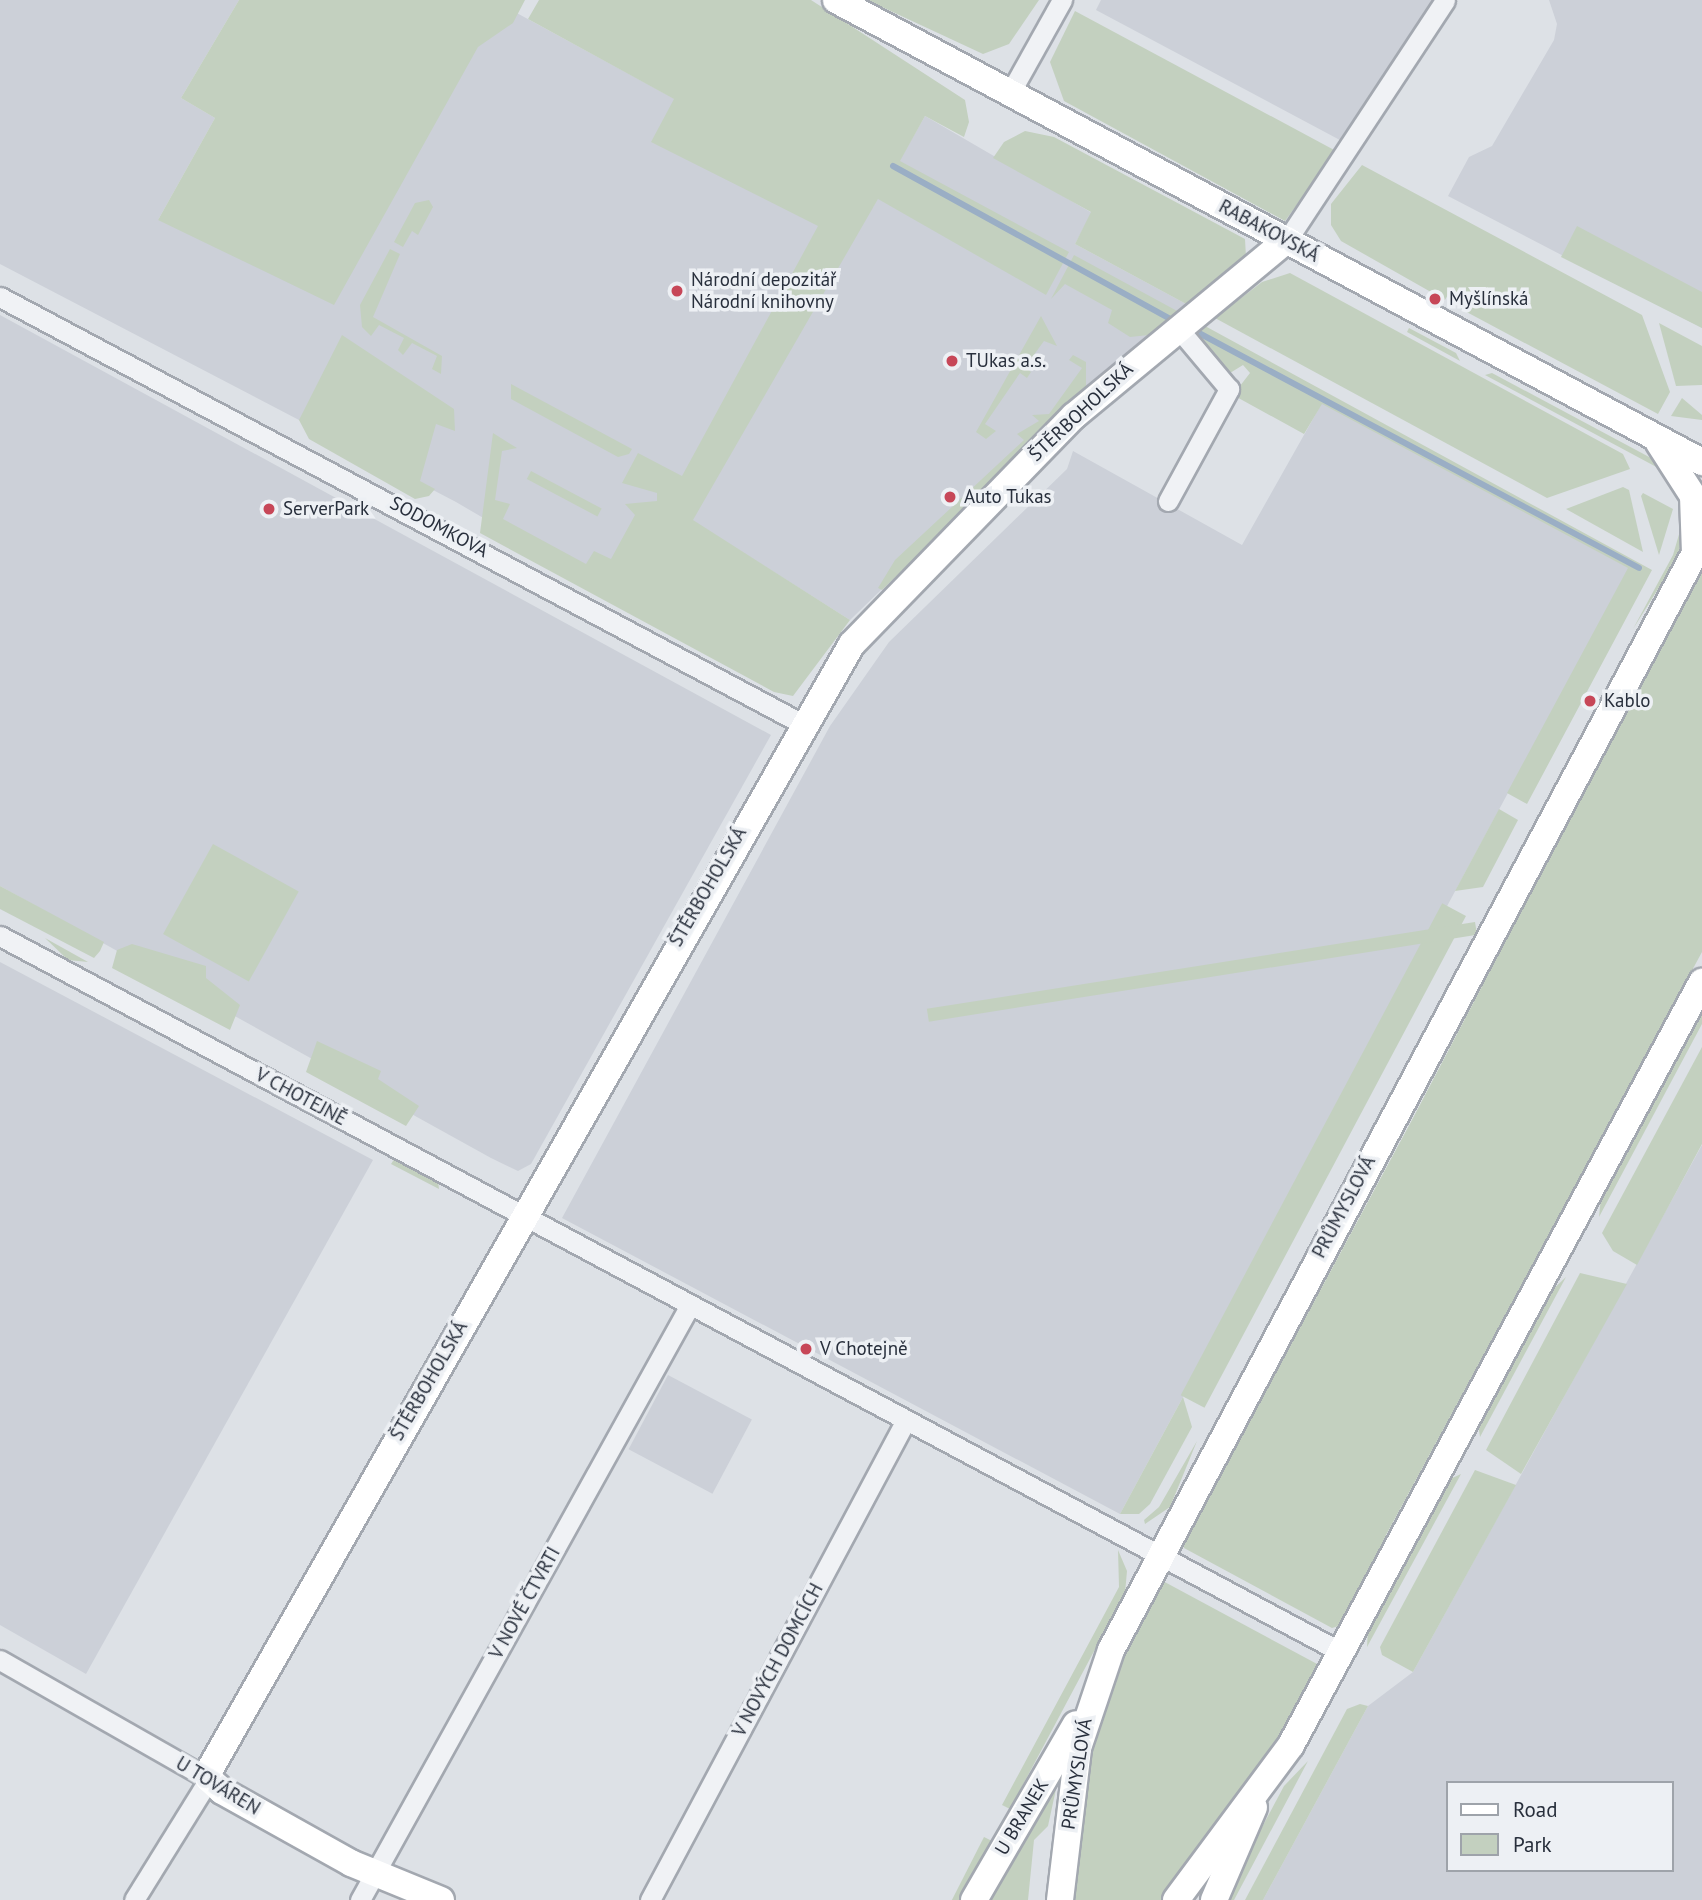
<!DOCTYPE html>
<html>
<head>
<meta charset="utf-8">
<style>
	body { margin:0 }
	#map { position:relative; width:1702px; height:1900px; overflow:hidden; background:#dde1e6; font-family:"PT Sans",sans-serif }
	div>[style] { position:absolute }
	.built>* { inset:0; background:#ccd0d8; transform-origin:0 0 }
	.green>* { inset:0; background:#c3d0bf; transform-origin:0 0 }
	.stream>* { height:6px; margin:-3px; padding:0 3px; transform-origin:3px; border-radius:3px; background:#9aaec5 }
	.roads { filter:drop-shadow(2px 0 #a3a8b0) drop-shadow(-2px 0 #a3a8b0) drop-shadow(0 2px #a3a8b0) drop-shadow(0 -2px #a3a8b0) }
	.street>* { height:19px; margin:-9.5px; padding:0 9.5px; transform-origin:9.5px; border-radius:9.5px; background:#f0f2f5 }
	.secondary>* { height:26px; margin:-13px; padding:0 13px; transform-origin:13px; border-radius:13px; background:#fff }
	.dots>* { width:19px; height:19px; translate:-50% -50%; box-sizing:border-box; border:4px solid #edf0f4; border-radius:50% }
	span { translate:-50% -50%; white-space:nowrap; text-align:center; line-height:1.15; -webkit-text-stroke:7px #edf0f4; paint-order:stroke }
	.street-label { font-size:19px; color:#282f3c }
	.poi-label { font-size:19px; color:#282f3c }
	.left { translate:0 -50%; text-align:left }
	.legend { position:absolute; left:1446px; top:1781px; width:228px; height:91px; box-sizing:border-box; background:#edf0f4; border:2px solid #9ea3aa; margin:0; padding:9px 12px; list-style:none; font-size:21px; color:#282f3c }
	.legend li { display:flex; align-items:center; gap:14px; height:35px }
	.legend b { width:35px; border:2px solid #9ea3aa }
</style>
</head>
<body>
<div id="map">
	<div class="built">
		<i style="clip-path:polygon(0 0,239px 0,181px 98px,215px 118px,158px 220px,493px 0,873px 207px,925px 116px,1092px 213px,1075px 244px,1188px 305px,1105px 373px,850px 620px,693px 521px,637px 608px,456px 502px,0 264px)"></i>
		<i style="clip-path:polygon(1101px 0,1445px 0,1353px 147px,1096px 10px)"></i>
		<i style="clip-path:polygon(1549px 0,1702px 0,1702px 328px,1448px 196px,1469px 157px,1492px 146px,1554px 40px,1557px 24px)"></i>
		<i style="clip-path:polygon(0 315px,771px 735px,531px 1164px,518px 1171px,491px 1158px,0 886px)"></i>
		<i style="clip-path:polygon(1322px 403px,1629px 568px,1120px 1514px,562px 1218px,830px 726px,889px 642px,1067px 469px,1073px 451px,1242px 545px)"></i>
		<i style="clip-path:polygon(0 962px,373px 1160px,86px 1674px,0 1625px)"></i>
		<i style="clip-path:polygon(evenodd,1702px 1145px,1702px 1900px,1263px 1900px,1368px 1706px,1413px 1672px,1702px 1145px,1448px 1783px,1672px 1783px,1672px 1870px,1448px 1870px,1448px 1783px)"></i>
		<i style="left:668px;top:1375px;width:95px;height:84px;rotate:28deg"></i>
	</div>
	<div class="green">
		<i style="clip-path:polygon(239px 0,525px 0,513px 23px,478px 47px,334px 305px,158px 220px,215px 118px,181px 98px)"></i>
		<i style="clip-path:polygon(539px 0,811px 0,965px 100px,969px 122px,964px 137px,925px 116px,900px 161px,1069px 252px,1046px 295px,878px 199px,693px 520px,850px 620px,793px 696px,774px 692px,480px 533px,493px 433px,517px 448px,502px 451px,495px 500px,510px 504px,503px 519px,586px 564px,594px 551px,611px 559px,635px 515px,625px 504px,657px 501px,657px 493px,622px 483px,638px 453px,682px 476px,818px 226px,651px 142px,674px 99px,528px 19px)"></i>
		<i style="clip-path:polygon(867px 0,1039px 0,1009px 44px,983px 54px)"></i>
		<i style="clip-path:polygon(1075px 11px,1336px 151px,1285px 221px,1064px 101px,1050px 62px)"></i>
		<i style="clip-path:polygon(1025px 131px,1054px 137px,1245px 239px,1246px 257px,1188px 305px,1075px 244px,1091px 212px,993px 158px,1004px 142px)"></i>
		<i style="clip-path:polygon(1362px 165px,1642px 315px,1670px 392px,1658px 414px,1461px 309px,1464px 301px,1449px 293px,1445px 300px,1341px 241px,1331px 225px,1331px 204px)"></i>
		<i style="clip-path:polygon(429px 200px,433px 207px,418px 235px,412px 231px,403px 247px,394px 242px,415px 203px)"></i>
		<i style="clip-path:polygon(1577px 226px,1702px 292px,1702px 328px,1561px 257px)"></i>
		<i style="clip-path:polygon(390px 249px,400px 254px,373px 317px,442px 356px,441px 374px,432px 369px,437px 356px,412px 343px,403px 355px,398px 350px,404px 338px,379px 325px,371px 336px,362px 327px,360px 305px)"></i>
		<i style="clip-path:polygon(1074px 255px,1179px 312px,1149px 335px,1130px 337px,1108px 323px,1112px 310px,1065px 284px,1051px 299px)"></i>
		<i style="clip-path:polygon(1290px 273px,1623px 454px,1630px 469px,1547px 498px,1215px 318px,1262px 282px)"></i>
		<i style="clip-path:polygon(1041px 316px,1057px 346px,1044px 341px,1025px 367px,1031px 372px,1027px 378px,1020px 373px,985px 424px,996px 431px,986px 439px,976px 432px)"></i>
		<i style="clip-path:polygon(1659px 323px,1702px 346px,1702px 385px,1676px 386px)"></i>
		<i style="clip-path:polygon(1205px 326px,1652px 570px,1527px 804px,1507px 793px,1628px 568px,1322px 404px,1304px 434px,1233px 395px,1250px 373px,1243px 365px,1230px 373px,1195px 334px)"></i>
		<i style="clip-path:polygon(1409px 328px,1456px 353px,1460px 361px,1407px 332px)"></i>
		<i style="clip-path:polygon(342px 335px,454px 409px,455px 431px,436px 424px,420px 481px,435px 489px,429px 496px,415px 499px,309px 439px,299px 420px)"></i>
		<i style="clip-path:polygon(1073px 355px,1086px 362px,1086px 392px,882px 590px,878px 588px,895px 560px,1024px 440px,1017px 434px,1039px 421px,1032px 415px,1049px 414px,1082px 368px,1069px 360px)"></i>
		<i style="clip-path:polygon(1492px 373px,1651px 458px,1662px 470px,1485px 375px)"></i>
		<i style="clip-path:polygon(511px 384px,632px 449px,629px 454px,618px 457px,511px 399px)"></i>
		<i style="clip-path:polygon(1682px 398px,1702px 415px,1702px 420px,1671px 416px)"></i>
		<i style="left:531px;top:471px;width:80px;height:9px;rotate:28deg"></i>
		<i style="clip-path:polygon(1623px 487px,1629px 490px,1643px 552px,1566px 509px)"></i>
		<i style="clip-path:polygon(1643px 493px,1673px 509px,1659px 555px,1641px 496px)"></i>
		<i style="clip-path:polygon(1682px 524px,1685px 546px,1633px 629px,1673px 555px)"></i>
		<i style="clip-path:polygon(1702px 566px,1702px 952px,1386px 1535px,1345px 1624px,1332px 1628px,1184px 1548px,1180px 1537px,1203px 1508px,1412px 1120px)"></i>
		<i style="clip-path:polygon(1499px 809px,1518px 820px,1483px 887px,1455px 891px)"></i>
		<i style="left:213px;top:844px;width:98px;height:103px;rotate:29deg"></i>
		<i style="clip-path:polygon(0 886px,104px 942px,100px 951px,94px 958px,0 909px)"></i>
		<i style="left:1466px;top:916px;width:557px;height:27px;rotate:118deg"></i>
		<i style="left:1475px;top:922px;width:13px;height:555px;rotate:81deg"></i>
		<i style="clip-path:polygon(45px 938px,88px 962px,68px 960px)"></i>
		<i style="clip-path:polygon(132px 944px,206px 966px,206px 978px,240px 1005px,230px 1030px,112px 968px,117px 950px)"></i>
		<i style="clip-path:polygon(1702px 1006px,1702px 1024px,1599px 1217px,1601px 1197px)"></i>
		<i style="clip-path:polygon(317px 1041px,381px 1071px,378px 1079px,419px 1106px,406px 1126px,306px 1072px)"></i>
		<i style="clip-path:polygon(1702px 1047px,1702px 1144px,1637px 1265px,1613px 1251px,1602px 1233px)"></i>
		<i style="clip-path:polygon(395px 1158px,438px 1181px,439px 1189px,391px 1164px)"></i>
		<i style="clip-path:polygon(1580px 1273px,1627px 1284px,1521px 1474px,1486px 1450px)"></i>
		<i style="clip-path:polygon(1566px 1277px,1480px 1437px,1478px 1424px,1546px 1296px)"></i>
		<i style="clip-path:polygon(1183px 1397px,1192px 1427px,1150px 1504px,1139px 1514px,1120px 1514px)"></i>
		<i style="clip-path:polygon(1197px 1441px,1170px 1507px,1145px 1524px,1144px 1520px,1159px 1507px)"></i>
		<i style="clip-path:polygon(1475px 1470px,1516px 1485px,1413px 1672px,1382px 1655px,1380px 1647px)"></i>
		<i style="clip-path:polygon(1461px 1474px,1367px 1647px,1368px 1629px,1448px 1480px)"></i>
		<i style="clip-path:polygon(1118px 1550px,1127px 1571px,1125px 1593px,1010px 1809px,1002px 1805px,1119px 1587px)"></i>
		<i style="clip-path:polygon(1161px 1580px,1319px 1665px,1268px 1756px,1164px 1900px,1072px 1900px,1089px 1752px,1110px 1675px)"></i>
		<i style="clip-path:polygon(1360px 1704px,1368px 1706px,1263px 1900px,1245px 1900px,1347px 1709px)"></i>
		<i style="clip-path:polygon(1308px 1761px,1234px 1900px,1223px 1900px,1284px 1786px)"></i>
		<i style="clip-path:polygon(1061px 1766px,1048px 1826px,1034px 1840px,1028px 1900px,987px 1900px)"></i>
		<i style="left:984px;top:1837px;width:9px;height:71px;rotate:27deg"></i>
	</div>
	<div class="stream">
		<i style="left:893px;top:166px;width:316px;rotate:28.9deg"></i>
		<i style="left:1197px;top:332px;width:501px;rotate:28.1deg"></i>
	</div>
	<div class="roads">
		<div class="street">
			<i style="left:1010px;top:93px;width:107px;rotate:-60.8deg"></i>
			<i style="left:1287px;top:240px;width:287px;rotate:-56.6deg"></i>
			<i style="left:0;top:297px;width:907px;rotate:28.01deg"></i>
			<i style="left:1168px;top:501px;width:128px;rotate:-61.4deg"></i>
			<i style="left:1229px;top:389px;width:81px;rotate:-130deg"></i>
			<i style="left:0;top:936px;width:1522px;rotate:28.1deg"></i>
			<i style="left:0;top:1660px;width:241px;rotate:29.7deg"></i>
			<i style="left:209px;top:1779px;width:142px;rotate:121.8deg"></i>
			<i style="left:360px;top:1900px;width:680px;rotate:-60.99deg"></i>
			<i style="left:650px;top:1900px;width:544px;rotate:-61.93deg"></i>
		</div>
		<div class="secondary">
			<i style="left:836px;top:0;width:982px;rotate:28.08deg"></i>
			<i style="left:1659px;top:443px;width:63px;rotate:57.3deg"></i>
			<i style="left:1693px;top:496px;width:57px;rotate:88deg"></i>
			<i style="left:441px;top:1900px;width:97px;rotate:-157.7deg"></i>
			<i style="left:351px;top:1863px;width:148px;rotate:-150.8deg"></i>
			<i style="left:222px;top:1791px;width:18px;rotate:-137deg"></i>
			<i style="left:209px;top:1779px;width:10px;rotate:-84deg"></i>
			<i style="left:210px;top:1769px;width:1295px;rotate:-60.29deg"></i>
			<i style="left:852px;top:644px;width:318px;rotate:-45.8deg"></i>
			<i style="left:1074px;top:416px;width:276px;rotate:-39.6deg"></i>
			<i style="left:974px;top:1900px;width:203px;rotate:-59.9deg"></i>
			<i style="left:1060px;top:1900px;width:153px;rotate:-83.2deg"></i>
			<i style="left:1078px;top:1748px;width:103px;rotate:-71.4deg"></i>
			<i style="left:1111px;top:1650px;width:1258px;rotate:-61.97deg"></i>
			<i style="left:1176px;top:1900px;width:193px;rotate:-53.4deg"></i>
			<i style="left:1291px;top:1745px;width:867px;rotate:-61.69deg"></i>
			<i style="left:1214px;top:1900px;width:101px;rotate:-66.7deg"></i>
		</div>
	</div>
	<div class="dots">
		<i style="left:677px;top:291px;background:#c74758"></i>
		<i style="left:1435px;top:299px;background:#c74758"></i>
		<i style="left:952px;top:361px;background:#c74758"></i>
		<i style="left:950px;top:497px;background:#c74758"></i>
		<i style="left:269px;top:509px;background:#c74758"></i>
		<i style="left:1590px;top:701px;background:#c74758"></i>
		<i style="left:806px;top:1349px;background:#c74758"></i>
	</div>
	<div class="street-label">
		<span style="left:1269px;top:231px;rotate:28deg">RABAKOVSKÁ</span>
		<span style="left:1081px;top:412px;rotate:-43deg">ŠTĚRBOHOLSKÁ</span>
		<span style="left:439px;top:527px;rotate:28deg">SODOMKOVA</span>
		<span style="left:708px;top:887px;rotate:-60deg">ŠTĚRBOHOLSKÁ</span>
		<span style="left:301px;top:1097px;rotate:28deg">V CHOTEJNĚ</span>
		<span style="left:1344px;top:1207px;rotate:-62deg">PRŮMYSLOVÁ</span>
		<span style="left:429px;top:1381px;rotate:-60deg">ŠTĚRBOHOLSKÁ</span>
		<span style="left:525px;top:1603px;rotate:-61deg">V NOVÉ ČTVRTI</span>
		<span style="left:778px;top:1660px;rotate:-62deg">V NOVÝCH DOMCÍCH</span>
		<span style="left:1077px;top:1774px;rotate:-81deg">PRŮMYSLOVÁ</span>
		<span style="left:218px;top:1786px;rotate:31deg">U TOVÁREN</span>
		<span style="left:1022px;top:1817px;rotate:-59deg">U BRANEK</span>
	</div>
	<div class="poi-label">
		<span class="left" style="left:691px;top:291px">Národní depozitář<br>Národní knihovny</span>
		<span class="left" style="left:1449px;top:299px">Myšlínská</span>
		<span class="left" style="left:966px;top:361px">TUkas a.s.</span>
		<span class="left" style="left:964px;top:497px">Auto Tukas</span>
		<span class="left" style="left:283px;top:509px">ServerPark</span>
		<span class="left" style="left:1604px;top:701px">Kablo</span>
		<span class="left" style="left:820px;top:1349px">V Chotejně</span>
	</div>
	<ul class="legend">
	<li><b style="height:9px;background:#fff"></b>Road</li>
	<li><b style="height:19px;background:#c3d0bf"></b>Park</li>
	</ul>
</div>
</body>
</html>
